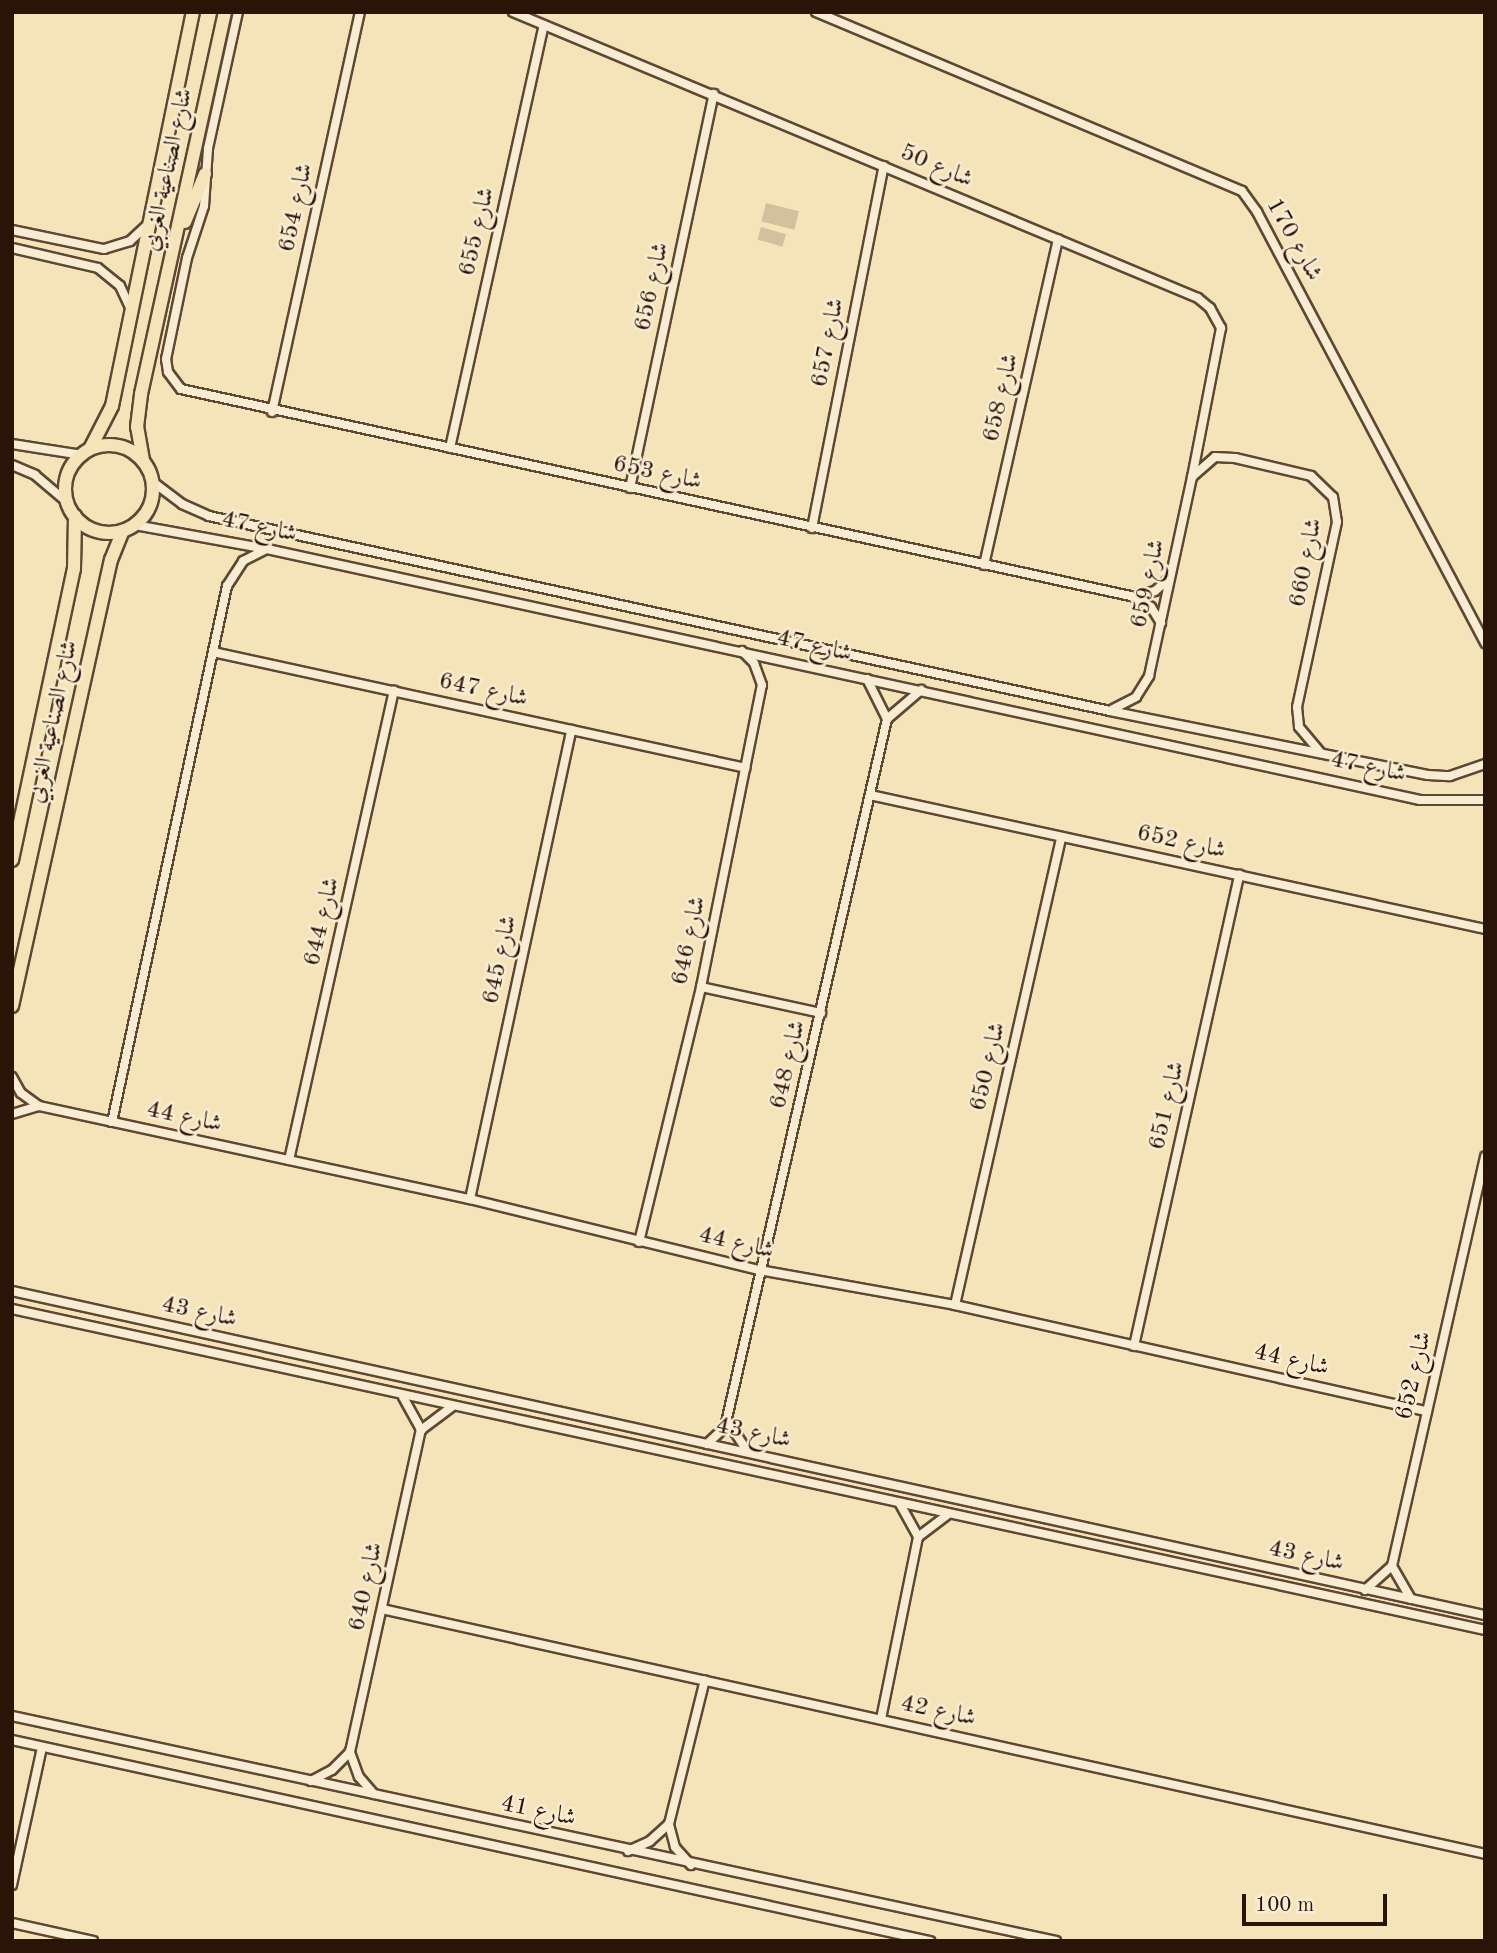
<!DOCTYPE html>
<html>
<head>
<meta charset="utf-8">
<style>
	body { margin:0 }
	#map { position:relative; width:1497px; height:1953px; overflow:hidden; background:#f5e4ba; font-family:"Old Standard TT",Amiri,serif }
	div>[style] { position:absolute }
	.green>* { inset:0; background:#d2c19c; transform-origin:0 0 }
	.roads { filter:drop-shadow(2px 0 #5d4834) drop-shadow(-2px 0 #5d4834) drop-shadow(0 2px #5d4834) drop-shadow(0 -2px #5d4834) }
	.minor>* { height:8px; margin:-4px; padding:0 4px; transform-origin:4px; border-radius:4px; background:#f8edd2 }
	.primary>* { height:12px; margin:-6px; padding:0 6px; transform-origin:6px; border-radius:6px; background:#f5e4ba }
	.primary>.ring { margin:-6px; padding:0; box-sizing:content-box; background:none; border:12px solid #f5e4ba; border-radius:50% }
	span { translate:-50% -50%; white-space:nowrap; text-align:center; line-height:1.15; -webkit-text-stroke:5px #f8edd2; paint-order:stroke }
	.street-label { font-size:24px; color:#2a1408 }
	.frame { position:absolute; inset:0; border:14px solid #2a1408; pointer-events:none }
	.scale { position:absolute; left:1242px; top:1894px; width:145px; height:32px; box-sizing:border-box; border:4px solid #2a1408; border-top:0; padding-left:9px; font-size:21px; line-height:24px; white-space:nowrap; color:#2a1408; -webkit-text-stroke:5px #f8edd2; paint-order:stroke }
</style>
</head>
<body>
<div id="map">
	<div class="green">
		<i style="left:766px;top:203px;width:34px;height:19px;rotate:14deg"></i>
		<i style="left:761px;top:227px;width:26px;height:13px;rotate:16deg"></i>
	</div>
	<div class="roads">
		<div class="minor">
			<i style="left:238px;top:12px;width:140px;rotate:102.4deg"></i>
			<i style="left:208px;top:149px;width:57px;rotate:94deg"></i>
			<i style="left:204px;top:206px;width:55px;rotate:108.1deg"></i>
			<i style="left:187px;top:258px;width:103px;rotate:101.7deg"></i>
			<i style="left:166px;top:359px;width:13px;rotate:81deg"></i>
			<i style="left:168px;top:372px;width:21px;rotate:53deg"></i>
			<i style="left:181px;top:389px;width:976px;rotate:12.3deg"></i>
			<i style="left:1135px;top:597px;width:19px;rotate:32deg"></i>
			<i style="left:1151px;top:607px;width:19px;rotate:58deg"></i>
			<i style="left:513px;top:12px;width:742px;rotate:22.66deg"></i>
			<i style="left:1198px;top:298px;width:16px;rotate:40deg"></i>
			<i style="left:1210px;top:308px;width:23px;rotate:61deg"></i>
			<i style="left:1221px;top:328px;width:152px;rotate:101deg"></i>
			<i style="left:816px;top:12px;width:462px;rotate:22.8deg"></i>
			<i style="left:1242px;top:191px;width:26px;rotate:54deg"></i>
			<i style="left:1257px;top:212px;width:488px;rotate:62.1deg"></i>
			<i style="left:12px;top:230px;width:94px;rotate:11.7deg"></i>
			<i style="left:104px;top:249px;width:27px;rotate:-17deg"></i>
			<i style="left:130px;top:241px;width:25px;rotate:-43deg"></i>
			<i style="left:12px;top:248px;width:88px;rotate:13.1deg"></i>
			<i style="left:98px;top:268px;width:28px;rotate:39deg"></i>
			<i style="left:120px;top:286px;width:23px;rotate:65deg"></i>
			<i style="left:272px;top:412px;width:410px;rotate:-77.6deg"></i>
			<i style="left:12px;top:444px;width:71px;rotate:8.9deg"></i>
			<i style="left:450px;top:448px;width:433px;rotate:-77.5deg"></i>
			<i style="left:12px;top:465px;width:25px;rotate:23deg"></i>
			<i style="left:35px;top:475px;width:43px;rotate:40.3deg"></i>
			<i style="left:153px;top:482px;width:36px;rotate:37deg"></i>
			<i style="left:182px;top:504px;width:30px;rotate:24deg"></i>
			<i style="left:209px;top:516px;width:922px;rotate:12.21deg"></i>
			<i style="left:1110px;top:711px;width:324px;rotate:11.4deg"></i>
			<i style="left:1428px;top:775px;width:22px;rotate:3deg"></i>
			<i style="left:1450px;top:776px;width:37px;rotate:-19deg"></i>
			<i style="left:630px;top:488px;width:403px;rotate:-78deg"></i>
			<i style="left:135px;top:525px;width:134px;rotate:10.3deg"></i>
			<i style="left:267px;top:549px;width:1180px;rotate:12.28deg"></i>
			<i style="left:1420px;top:800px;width:65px"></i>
			<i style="left:812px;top:528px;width:369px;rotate:-78.8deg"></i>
			<i style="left:984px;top:565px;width:334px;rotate:-77.2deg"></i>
			<i style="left:1135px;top:597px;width:21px;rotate:-17deg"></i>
			<i style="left:1155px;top:591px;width:18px;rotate:-41deg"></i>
			<i style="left:213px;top:652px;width:545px;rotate:12.28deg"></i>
			<i style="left:867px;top:679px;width:45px;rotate:63.4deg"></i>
			<i style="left:1111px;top:710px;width:28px;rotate:-27deg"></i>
			<i style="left:1136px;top:697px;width:25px;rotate:-58deg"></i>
			<i style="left:1149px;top:676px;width:204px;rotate:-77.8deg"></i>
			<i style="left:1192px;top:477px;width:30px;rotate:-41deg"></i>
			<i style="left:1215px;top:457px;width:20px;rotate:3deg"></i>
			<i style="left:1235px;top:458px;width:78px;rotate:13.3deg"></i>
			<i style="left:1311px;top:476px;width:30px;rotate:44deg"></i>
			<i style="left:1333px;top:497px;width:25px;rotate:81deg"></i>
			<i style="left:1337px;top:522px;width:189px;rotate:102.2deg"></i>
			<i style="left:1297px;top:707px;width:20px;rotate:84deg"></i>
			<i style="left:1299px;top:727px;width:34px;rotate:50deg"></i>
			<i style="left:870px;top:795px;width:629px;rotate:12.29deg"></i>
			<i style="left:701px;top:987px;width:123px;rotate:12.2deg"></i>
			<i style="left:12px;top:1077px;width:18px;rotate:61deg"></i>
			<i style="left:21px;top:1093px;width:22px;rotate:36deg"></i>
			<i style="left:12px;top:1114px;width:28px;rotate:-17deg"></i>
			<i style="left:39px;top:1106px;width:441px;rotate:12.2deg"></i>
			<i style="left:470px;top:1199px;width:298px;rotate:13.8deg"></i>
			<i style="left:759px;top:1270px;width:199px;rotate:10.1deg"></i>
			<i style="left:955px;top:1305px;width:484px;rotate:12.7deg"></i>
			<i style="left:112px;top:1122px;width:548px;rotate:-77.89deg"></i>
			<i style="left:227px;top:586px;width:30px;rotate:-57deg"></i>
			<i style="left:243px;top:561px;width:27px;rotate:-27deg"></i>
			<i style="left:289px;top:1160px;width:481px;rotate:-77.4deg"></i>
			<i style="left:470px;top:1199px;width:480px;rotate:-77.8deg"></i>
			<i style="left:639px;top:1242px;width:262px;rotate:-76.3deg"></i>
			<i style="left:701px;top:987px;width:308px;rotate:-78.6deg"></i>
			<i style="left:762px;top:685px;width:23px;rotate:-110deg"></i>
			<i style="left:754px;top:663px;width:17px;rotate:-135deg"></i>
			<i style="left:12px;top:1291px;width:1508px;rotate:12.41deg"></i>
			<i style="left:955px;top:1305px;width:480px;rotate:-77.2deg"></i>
			<i style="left:12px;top:1309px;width:1508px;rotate:12.29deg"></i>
			<i style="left:1134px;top:1346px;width:483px;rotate:-77.4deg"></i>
			<i style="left:403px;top:1397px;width:38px;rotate:61deg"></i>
			<i style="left:727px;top:1420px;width:38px;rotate:57deg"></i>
			<i style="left:707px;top:1444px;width:25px;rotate:-43deg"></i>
			<i style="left:725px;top:1427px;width:726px;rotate:-77.11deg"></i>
			<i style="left:887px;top:719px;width:45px;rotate:-40.5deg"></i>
			<i style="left:900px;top:1504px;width:38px;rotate:61deg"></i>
			<i style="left:1392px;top:1566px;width:38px;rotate:60deg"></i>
			<i style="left:1365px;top:1590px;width:36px;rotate:-42deg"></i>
			<i style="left:1392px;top:1566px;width:420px;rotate:-77.2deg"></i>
			<i style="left:382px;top:1609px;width:1130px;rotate:12.52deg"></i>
			<i style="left:12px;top:1716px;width:1068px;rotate:12.16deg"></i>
			<i style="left:881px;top:1719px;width:186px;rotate:-78.5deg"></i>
			<i style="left:918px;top:1537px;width:38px;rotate:-37deg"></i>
			<i style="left:12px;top:1740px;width:940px;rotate:12.35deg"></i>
			<i style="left:311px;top:1781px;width:24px;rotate:-28deg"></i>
			<i style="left:332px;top:1770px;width:25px;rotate:-45deg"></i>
			<i style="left:374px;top:1794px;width:23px;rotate:-131deg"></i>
			<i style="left:359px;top:1777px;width:27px;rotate:-110deg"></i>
			<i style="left:350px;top:1752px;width:330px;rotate:-77.6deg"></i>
			<i style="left:421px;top:1430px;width:38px;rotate:-37deg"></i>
			<i style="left:628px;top:1851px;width:24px;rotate:-24deg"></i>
			<i style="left:650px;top:1841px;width:25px;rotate:-42deg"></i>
			<i style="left:691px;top:1865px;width:24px;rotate:-132deg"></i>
			<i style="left:675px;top:1847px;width:24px;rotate:-105deg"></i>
			<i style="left:669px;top:1824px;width:148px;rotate:-76deg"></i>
			<i style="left:12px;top:1885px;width:141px;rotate:-77.7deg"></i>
			<i style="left:12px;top:1923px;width:83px;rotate:12.5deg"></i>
		</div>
		<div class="primary">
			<i style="left:185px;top:222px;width:52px;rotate:-67.4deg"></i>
			<i class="ring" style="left:65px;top:445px;width:76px;height:76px"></i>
			<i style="left:90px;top:449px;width:48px;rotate:-62.9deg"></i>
			<i style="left:112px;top:406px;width:402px;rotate:-78.4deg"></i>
			<i style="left:143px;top:460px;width:34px;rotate:-100deg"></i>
			<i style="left:137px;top:427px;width:33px;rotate:-83deg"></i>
			<i style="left:141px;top:394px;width:391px;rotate:-77.6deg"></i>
			<i style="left:12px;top:860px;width:298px;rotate:-78deg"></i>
			<i style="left:74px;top:569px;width:53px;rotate:-88.9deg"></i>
			<i style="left:12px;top:1006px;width:457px;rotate:-77.5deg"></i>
			<i style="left:111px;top:560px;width:31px;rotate:-68deg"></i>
		</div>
	</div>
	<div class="street-label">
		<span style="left:936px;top:167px;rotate:23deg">شارع 50</span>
		<span style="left:169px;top:170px;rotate:-78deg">شارع الصناعية الغربي</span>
		<span style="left:297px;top:208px;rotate:-78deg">شارع 654</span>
		<span style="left:478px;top:232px;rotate:-77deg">شارع 655</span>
		<span style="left:1293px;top:240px;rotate:61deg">شارع 170</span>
		<span style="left:653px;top:287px;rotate:-78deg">شارع 656</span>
		<span style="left:829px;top:343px;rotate:-79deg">شارع 657</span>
		<span style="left:1002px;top:398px;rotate:-77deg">شارع 658</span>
		<span style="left:657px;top:474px;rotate:12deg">شارع 653</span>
		<span style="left:259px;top:528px;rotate:12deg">شارع 47</span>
		<span style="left:1307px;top:563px;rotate:-79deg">شارع 660</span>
		<span style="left:1149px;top:584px;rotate:-78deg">شارع 659</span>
		<span style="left:814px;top:647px;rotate:13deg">شارع 47</span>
		<span style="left:483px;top:691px;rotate:12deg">شارع 647</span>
		<span style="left:54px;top:722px;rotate:-78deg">شارع الصناعية الغربي</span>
		<span style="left:1368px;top:768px;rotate:12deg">شارع 47</span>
		<span style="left:1181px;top:843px;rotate:12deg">شارع 652</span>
		<span style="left:323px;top:922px;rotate:-77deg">شارع 644</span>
		<span style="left:690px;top:941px;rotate:-78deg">شارع 646</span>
		<span style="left:501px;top:960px;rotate:-78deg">شارع 645</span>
		<span style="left:789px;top:1065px;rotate:-77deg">شارع 648</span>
		<span style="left:989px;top:1067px;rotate:-77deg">شارع 650</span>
		<span style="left:1168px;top:1106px;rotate:-77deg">شارع 651</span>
		<span style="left:184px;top:1118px;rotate:12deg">شارع 44</span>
		<span style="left:736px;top:1244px;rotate:13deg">شارع 44</span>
		<span style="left:199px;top:1313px;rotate:12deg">شارع 43</span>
		<span style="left:1291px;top:1361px;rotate:13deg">شارع 44</span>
		<span style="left:1415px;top:1376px;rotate:-77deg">شارع 652</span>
		<span style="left:753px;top:1434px;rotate:12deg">شارع 43</span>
		<span style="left:1306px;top:1557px;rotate:12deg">شارع 43</span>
		<span style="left:367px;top:1587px;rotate:-78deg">شارع 640</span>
		<span style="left:938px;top:1712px;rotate:12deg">شارع 42</span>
		<span style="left:538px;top:1812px;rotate:12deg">شارع 41</span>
	</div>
	<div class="frame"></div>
	<div class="scale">100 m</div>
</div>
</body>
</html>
